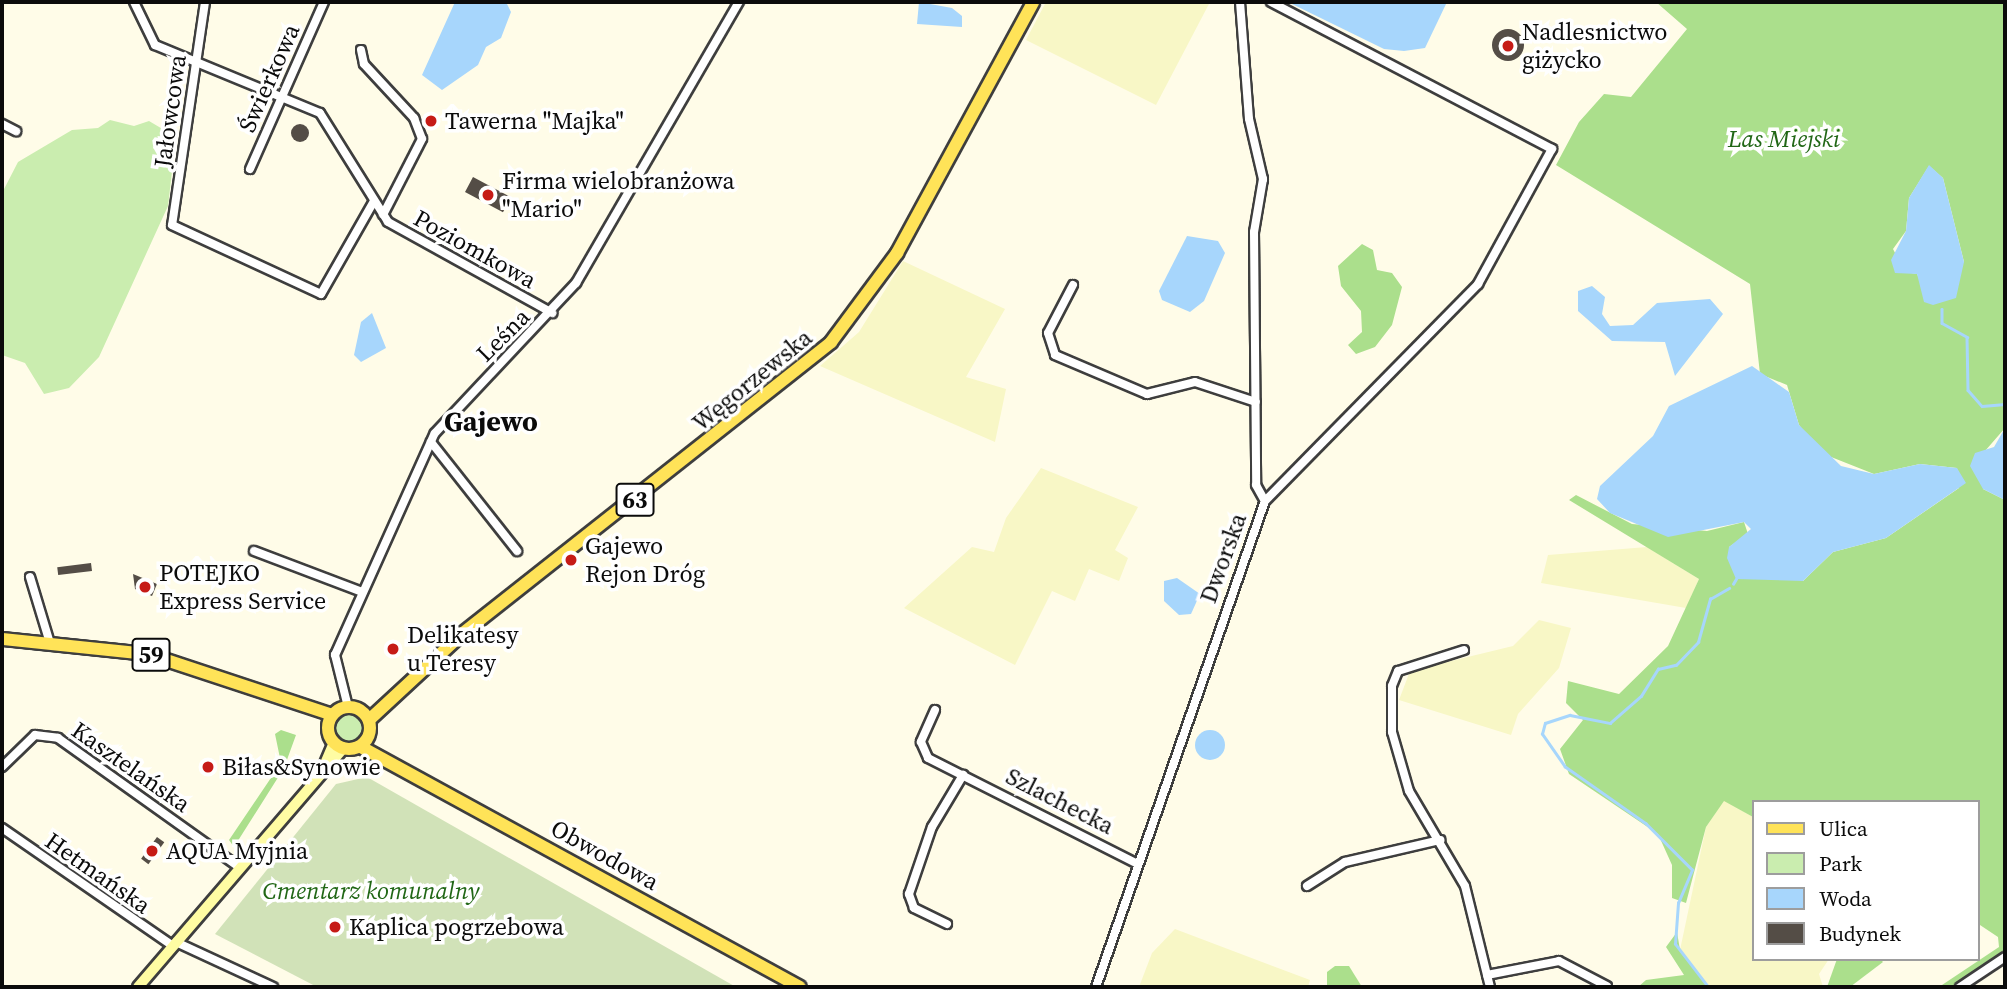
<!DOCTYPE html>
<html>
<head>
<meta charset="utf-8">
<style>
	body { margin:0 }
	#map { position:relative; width:2007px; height:989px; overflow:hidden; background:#fffce8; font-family:"Source Serif 4",serif }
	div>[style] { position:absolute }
	.farmland>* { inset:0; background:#f8f7c6 }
	.green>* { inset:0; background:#caedaf }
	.round { border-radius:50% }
	.forest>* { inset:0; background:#abdf8c }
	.cemetery>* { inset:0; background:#d1e2b8 }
	.water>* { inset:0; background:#a7d6fc }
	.stream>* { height:2.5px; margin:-1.25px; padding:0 1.25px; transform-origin:1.25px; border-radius:1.25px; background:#a7d6fc }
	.building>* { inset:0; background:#544d46; transform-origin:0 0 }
	.roads { filter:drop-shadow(2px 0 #3e3e3e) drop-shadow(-2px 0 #3e3e3e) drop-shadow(0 2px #3e3e3e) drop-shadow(0 -2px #3e3e3e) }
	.street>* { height:8px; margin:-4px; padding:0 4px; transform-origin:4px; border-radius:4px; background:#fff }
	.secondary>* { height:10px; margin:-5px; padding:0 5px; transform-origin:5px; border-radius:5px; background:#fffca3 }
	.primary>* { height:12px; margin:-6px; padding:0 6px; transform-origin:6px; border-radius:6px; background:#ffe358 }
	.primary>.ring { margin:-6px; padding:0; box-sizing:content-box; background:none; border:12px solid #ffe358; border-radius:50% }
	.dots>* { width:19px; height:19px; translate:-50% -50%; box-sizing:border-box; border:4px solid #fff; border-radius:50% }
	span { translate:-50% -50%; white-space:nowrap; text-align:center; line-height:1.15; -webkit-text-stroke:7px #fff; paint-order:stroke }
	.shield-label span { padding:2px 5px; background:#fff; border:2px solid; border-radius:5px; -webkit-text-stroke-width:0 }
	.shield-label { font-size:23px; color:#0b0b0b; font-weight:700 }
	.poi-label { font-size:24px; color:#0b0b0b }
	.left { translate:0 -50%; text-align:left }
	.street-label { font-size:24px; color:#0b0b0b }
	.park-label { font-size:24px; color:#216716; font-style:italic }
	.quarter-label { font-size:28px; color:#0b0b0b; font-weight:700 }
	.frame { position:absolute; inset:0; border:4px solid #0b0b0b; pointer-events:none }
	.legend { position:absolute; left:1752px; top:800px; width:228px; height:161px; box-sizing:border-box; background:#fff; border:2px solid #9d9d9d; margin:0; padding:9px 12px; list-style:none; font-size:21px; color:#0b0b0b }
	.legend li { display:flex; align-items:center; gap:14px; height:35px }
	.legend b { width:35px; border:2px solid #9d9d9d }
</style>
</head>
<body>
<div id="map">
	<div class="farmland">
		<i style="clip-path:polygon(1046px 2px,1210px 2px,1156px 105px,1026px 40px)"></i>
		<i style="clip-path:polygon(903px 261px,1005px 309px,966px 377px,1006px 389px,995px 442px,820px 366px,859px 332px)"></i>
		<i style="clip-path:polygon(1041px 468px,1138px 507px,1115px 550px,1128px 558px,1119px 581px,1089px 569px,1075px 601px,1052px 591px,1015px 665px,904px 608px,972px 547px,994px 552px,1006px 518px)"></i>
		<i style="clip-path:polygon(1647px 547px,1699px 579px,1686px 608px,1541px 583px,1548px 555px)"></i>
		<i style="clip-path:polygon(1539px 620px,1571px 628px,1559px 668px,1518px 714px,1511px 735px,1399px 700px,1410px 671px,1513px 646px)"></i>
		<i style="clip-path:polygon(1724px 800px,1753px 817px,1753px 959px,1829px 959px,1819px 974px,1823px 987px,1708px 987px,1680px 950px,1706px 827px)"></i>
		<i style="clip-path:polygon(1175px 929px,1310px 980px,1308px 987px,1139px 987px,1152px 953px)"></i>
	</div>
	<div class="green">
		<i style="clip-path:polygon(110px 120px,134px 126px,149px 121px,176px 137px,168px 206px,99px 357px,69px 388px,44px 394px,25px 363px,2px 355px,2px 193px,18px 162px,72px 130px,98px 128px)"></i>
		<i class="round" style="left:335px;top:713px;width:30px;height:30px"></i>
	</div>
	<div class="forest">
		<i style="clip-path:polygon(evenodd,1656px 2px,2005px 2px,2005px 428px,1985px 451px,1983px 489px,2005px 500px,2005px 964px,1969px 987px,1939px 987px,1999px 947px,1998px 937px,1977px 923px,1977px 802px,1753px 802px,1753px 817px,1724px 801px,1706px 827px,1686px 903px,1672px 898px,1672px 865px,1658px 834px,1569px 774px,1560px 749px,1583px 720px,1566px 703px,1568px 681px,1619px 694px,1668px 646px,1699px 579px,1569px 500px,1576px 495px,1632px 524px,1707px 531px,1744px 522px,1748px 534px,1729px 547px,1803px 581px,1833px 552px,1886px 538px,1959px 488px,1957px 468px,1920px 464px,1874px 474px,1821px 453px,1799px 425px,1787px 385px,1760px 374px,1750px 284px,1556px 165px,1579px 122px,1604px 94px,1631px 97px,1687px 29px,1656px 2px,1929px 166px,1943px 178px,1964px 262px,1924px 288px,1917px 274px,1905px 272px,1893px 249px,1906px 231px,1909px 198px,1929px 166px)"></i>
		<i style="clip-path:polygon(1362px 244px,1373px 250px,1377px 270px,1392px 273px,1402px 287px,1392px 325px,1375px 347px,1356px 354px,1348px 345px,1362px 332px,1361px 311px,1341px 286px,1338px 266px)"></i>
		<i style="clip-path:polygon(281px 730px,296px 735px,284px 768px,234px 847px,229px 840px,281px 763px,275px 734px)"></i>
		<i style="clip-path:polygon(1677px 932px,1680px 950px,1708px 987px,1638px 987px,1646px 980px,1684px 975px,1666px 947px)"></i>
		<i style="clip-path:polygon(1837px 959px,1880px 959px,1883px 962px,1850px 987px,1827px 987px)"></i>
		<i style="clip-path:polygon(1335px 966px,1349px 966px,1362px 987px,1327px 987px,1327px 972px)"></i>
	</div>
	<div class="cemetery">
		<i style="clip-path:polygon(367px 777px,736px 987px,317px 987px,215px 934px,336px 784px)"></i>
	</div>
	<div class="water">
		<i style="clip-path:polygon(455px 2px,506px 2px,511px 12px,501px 38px,486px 47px,478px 65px,442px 90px,422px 75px)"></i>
		<i style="clip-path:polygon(919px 2px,952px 8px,962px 16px,962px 27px,917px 24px)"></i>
		<i style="clip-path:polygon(1288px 2px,1447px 2px,1425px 48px,1404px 51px,1384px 49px)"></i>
		<i style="clip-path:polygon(1929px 165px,1943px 178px,1964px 262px,1956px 298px,1933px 305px,1924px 302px,1917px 274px,1895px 273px,1891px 260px,1906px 231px,1909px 198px)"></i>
		<i style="clip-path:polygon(1187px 236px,1218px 241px,1225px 253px,1204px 301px,1190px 312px,1162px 300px,1159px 291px)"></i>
		<i style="clip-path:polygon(1592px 286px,1605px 297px,1602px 314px,1610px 326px,1633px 325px,1657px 303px,1710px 299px,1723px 314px,1675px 376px,1665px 342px,1612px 341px,1578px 311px,1578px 291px)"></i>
		<i style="clip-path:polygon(372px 313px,386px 348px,361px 362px,354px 355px,361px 322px)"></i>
		<i style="clip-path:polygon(1752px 366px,1789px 392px,1799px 425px,1841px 466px,1874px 474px,1920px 464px,1957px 468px,1966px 483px,1886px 538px,1833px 552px,1803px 581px,1736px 579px,1727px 558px,1729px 547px,1751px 529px,1744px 522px,1668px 537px,1610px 513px,1597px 499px,1600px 486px,1653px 436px,1669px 406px)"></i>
		<i style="clip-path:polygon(2005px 428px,2005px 500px,1983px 489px,1970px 466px,1975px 453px,1994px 447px)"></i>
		<i style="clip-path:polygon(1177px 578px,1200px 594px,1191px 614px,1179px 615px,1164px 601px,1164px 581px)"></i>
		<i class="round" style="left:1195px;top:730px;width:30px;height:30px"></i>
	</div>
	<div class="stream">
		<i style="left:1942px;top:309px;width:14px;rotate:90deg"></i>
		<i style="left:1942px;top:323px;width:29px;rotate:29deg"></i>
		<i style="left:1967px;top:337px;width:53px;rotate:88.9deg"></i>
		<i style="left:1968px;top:390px;width:21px;rotate:49deg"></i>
		<i style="left:1982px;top:406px;width:23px;rotate:-5deg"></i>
		<i style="left:1733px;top:584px;width:6px;rotate:-59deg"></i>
		<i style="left:1708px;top:987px;width:54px;rotate:-127.5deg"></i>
		<i style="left:1675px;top:944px;width:41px;rotate:-85.8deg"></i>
		<i style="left:1678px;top:903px;width:36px;rotate:-67deg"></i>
		<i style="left:1692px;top:870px;width:65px;rotate:-135deg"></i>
		<i style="left:1646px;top:824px;width:99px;rotate:-144.9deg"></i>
		<i style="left:1565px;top:767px;width:40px;rotate:-124.9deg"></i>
		<i style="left:1542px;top:734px;width:11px;rotate:-75deg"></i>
		<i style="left:1545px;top:723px;width:26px;rotate:-18deg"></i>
		<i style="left:1570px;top:715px;width:41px;rotate:11.3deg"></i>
		<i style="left:1610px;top:723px;width:41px;rotate:-41.1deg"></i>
		<i style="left:1641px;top:696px;width:32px;rotate:-58deg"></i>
		<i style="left:1658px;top:669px;width:18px;rotate:-13deg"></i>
		<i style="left:1676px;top:665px;width:32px;rotate:-46deg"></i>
		<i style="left:1698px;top:642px;width:45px;rotate:-74.4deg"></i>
		<i style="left:1710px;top:599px;width:22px;rotate:-30deg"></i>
	</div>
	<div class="building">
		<i class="round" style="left:1492px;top:29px;width:32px;height:32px"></i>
		<i class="round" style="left:291px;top:124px;width:18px;height:18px"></i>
		<i style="left:473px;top:177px;width:43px;height:17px;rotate:28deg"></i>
		<i style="left:91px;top:563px;width:8px;height:34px;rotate:83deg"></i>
		<i style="clip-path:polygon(133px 574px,157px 584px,152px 596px,135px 589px)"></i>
		<i style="left:157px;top:837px;width:9px;height:27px;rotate:36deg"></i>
	</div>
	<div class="roads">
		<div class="street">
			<i style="left:134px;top:2px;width:48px;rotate:64deg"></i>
			<i style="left:155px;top:45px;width:178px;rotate:22.4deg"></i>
			<i style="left:320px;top:113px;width:128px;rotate:58deg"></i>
			<i style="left:388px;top:222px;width:188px;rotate:29deg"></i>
			<i style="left:205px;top:2px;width:225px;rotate:98.4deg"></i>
			<i style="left:172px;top:225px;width:164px;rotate:24.8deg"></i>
			<i style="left:321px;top:294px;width:107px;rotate:-60.3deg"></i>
			<i style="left:1240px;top:2px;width:117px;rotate:85.6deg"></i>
			<i style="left:1249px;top:119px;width:62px;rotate:76.9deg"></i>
			<i style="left:1263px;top:179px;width:54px;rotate:99.6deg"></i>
			<i style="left:1254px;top:232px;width:253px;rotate:89.5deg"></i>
			<i style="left:1256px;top:485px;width:18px;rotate:61deg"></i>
			<i style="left:361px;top:50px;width:14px;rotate:78deg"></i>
			<i style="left:364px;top:64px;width:74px;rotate:47.2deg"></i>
			<i style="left:414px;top:118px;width:22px;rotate:69deg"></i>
			<i style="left:422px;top:139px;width:85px;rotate:117.2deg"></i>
			<i style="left:2px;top:124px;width:16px;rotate:27deg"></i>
			<i style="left:250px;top:169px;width:183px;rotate:-66.1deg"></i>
			<i style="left:1073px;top:285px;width:54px;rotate:117.5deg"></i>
			<i style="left:1048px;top:333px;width:23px;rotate:72deg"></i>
			<i style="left:1055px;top:355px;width:100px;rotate:23deg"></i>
			<i style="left:1147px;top:394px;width:49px;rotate:-14deg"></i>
			<i style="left:1195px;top:382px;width:64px;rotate:18.2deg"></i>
			<i style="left:431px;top:442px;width:139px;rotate:51.7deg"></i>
			<i style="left:254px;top:551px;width:116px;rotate:20.8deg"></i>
			<i style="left:30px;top:577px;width:66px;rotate:73.2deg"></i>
			<i style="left:1464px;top:650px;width:69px;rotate:162.3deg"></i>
			<i style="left:1398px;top:671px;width:16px;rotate:112deg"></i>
			<i style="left:1392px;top:686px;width:46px;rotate:90deg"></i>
			<i style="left:1392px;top:732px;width:61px;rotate:73.9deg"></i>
			<i style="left:1409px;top:791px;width:110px;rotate:59.5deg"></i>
			<i style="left:1465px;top:886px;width:104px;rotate:76.1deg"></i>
			<i style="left:348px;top:707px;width:54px;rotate:-104deg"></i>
			<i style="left:335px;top:655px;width:243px;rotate:-65.8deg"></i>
			<i style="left:435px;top:433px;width:206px;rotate:-46.8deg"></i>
			<i style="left:576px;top:283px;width:325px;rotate:-59.9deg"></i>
			<i style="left:935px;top:710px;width:35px;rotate:114deg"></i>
			<i style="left:921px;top:742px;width:17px;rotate:66deg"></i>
			<i style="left:928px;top:758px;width:235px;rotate:26.8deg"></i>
			<i style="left:2px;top:767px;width:46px;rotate:-44.1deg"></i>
			<i style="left:35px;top:735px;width:23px;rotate:7deg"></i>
			<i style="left:58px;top:738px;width:224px;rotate:35.5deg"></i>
			<i style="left:2px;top:828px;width:208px;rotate:34.6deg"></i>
			<i style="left:1307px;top:886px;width:45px;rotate:-32.3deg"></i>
			<i style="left:1345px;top:862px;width:98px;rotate:-13deg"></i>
			<i style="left:947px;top:924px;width:37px;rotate:-154deg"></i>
			<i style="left:914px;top:908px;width:15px;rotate:-110deg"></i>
			<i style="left:909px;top:894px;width:71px;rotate:-71.1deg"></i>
			<i style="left:932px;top:827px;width:61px;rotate:-59.2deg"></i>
			<i style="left:176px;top:942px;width:107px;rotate:24.9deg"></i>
			<i style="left:1487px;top:975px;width:73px;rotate:-11deg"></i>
			<i style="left:1559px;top:961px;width:54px;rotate:27.5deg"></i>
			<i style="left:1096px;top:987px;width:515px;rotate:-70.83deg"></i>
			<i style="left:1265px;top:501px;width:304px;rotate:-45.5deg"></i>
			<i style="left:1478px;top:284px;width:154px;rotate:-61.3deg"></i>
			<i style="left:1552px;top:149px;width:317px;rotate:-152.4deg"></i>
			<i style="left:1960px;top:987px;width:54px;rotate:-33.7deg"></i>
		</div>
		<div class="secondary">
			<i style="left:324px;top:766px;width:25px;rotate:-67deg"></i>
			<i style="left:138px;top:987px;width:314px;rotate:-49.3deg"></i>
		</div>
		<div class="primary">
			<i style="left:2px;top:639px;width:147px;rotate:5.9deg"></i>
			<i style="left:148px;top:654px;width:194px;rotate:18.3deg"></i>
			<i class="ring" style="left:328px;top:707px;width:30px;height:30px"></i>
			<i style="left:369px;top:720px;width:128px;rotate:-42.8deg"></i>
			<i style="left:463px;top:633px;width:469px;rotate:-38.3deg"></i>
			<i style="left:831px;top:342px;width:111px;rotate:-53.4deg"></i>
			<i style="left:897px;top:253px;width:285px;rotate:-61.5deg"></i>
			<i style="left:361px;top:747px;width:500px;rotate:28.67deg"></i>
		</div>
	</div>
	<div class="dots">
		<i style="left:1508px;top:46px;background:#c61b17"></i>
		<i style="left:431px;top:121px;background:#c61b17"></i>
		<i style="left:488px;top:195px;background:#c61b17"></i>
		<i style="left:571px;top:560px;background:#c61b17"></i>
		<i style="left:145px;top:587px;background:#c61b17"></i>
		<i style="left:393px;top:649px;background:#c61b17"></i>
		<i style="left:208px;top:767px;background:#c61b17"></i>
		<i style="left:152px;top:851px;background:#c61b17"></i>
		<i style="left:335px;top:927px;background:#c61b17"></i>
	</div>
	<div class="shield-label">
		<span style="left:635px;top:500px">63</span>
		<span style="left:151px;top:655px">59</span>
	</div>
	<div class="poi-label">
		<span class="left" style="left:1522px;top:46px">Nadlesnictwo<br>giżycko</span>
		<span class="left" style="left:445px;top:121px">Tawerna "Majka"</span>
		<span class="left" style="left:502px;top:195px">Firma wielobranżowa<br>"Mario"</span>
		<span class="left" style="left:585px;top:560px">Gajewo<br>Rejon Dróg</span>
		<span class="left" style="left:159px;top:587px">POTEJKO<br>Express Service</span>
		<span class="left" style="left:407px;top:649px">Delikatesy<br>u Teresy</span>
		<span class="left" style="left:222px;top:767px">Biłas&amp;Synowie</span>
		<span class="left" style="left:166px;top:851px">AQUA Myjnia</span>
		<span class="left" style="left:349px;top:927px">Kaplica pogrzebowa</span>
	</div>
	<div class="street-label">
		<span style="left:269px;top:78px;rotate:-66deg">Świerkowa</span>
		<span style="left:170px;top:111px;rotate:-82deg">Jałowcowa</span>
		<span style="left:475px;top:249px;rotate:29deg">Poziomkowa</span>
		<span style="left:503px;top:335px;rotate:-45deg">Leśna</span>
		<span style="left:752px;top:380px;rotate:-39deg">Węgorzewska</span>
		<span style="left:1223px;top:558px;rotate:-70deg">Dworska</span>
		<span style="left:131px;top:767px;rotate:35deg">Kasztelańska</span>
		<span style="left:1060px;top:801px;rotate:27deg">Szlachecka</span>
		<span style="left:605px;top:855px;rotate:29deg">Obwodowa</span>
		<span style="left:98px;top:873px;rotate:35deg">Hetmańska</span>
	</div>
	<div class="park-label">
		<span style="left:1784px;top:139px">Las Miejski</span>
		<span style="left:371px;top:891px">Cmentarz komunalny</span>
	</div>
	<div class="quarter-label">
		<span style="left:491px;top:421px">Gajewo</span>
	</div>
	<div class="frame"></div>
	<ul class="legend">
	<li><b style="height:9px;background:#ffe358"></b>Ulica</li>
	<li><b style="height:19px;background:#caedaf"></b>Park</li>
	<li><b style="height:19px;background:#a7d6fc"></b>Woda</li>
	<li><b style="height:19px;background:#544d46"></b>Budynek</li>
	</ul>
</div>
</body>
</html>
